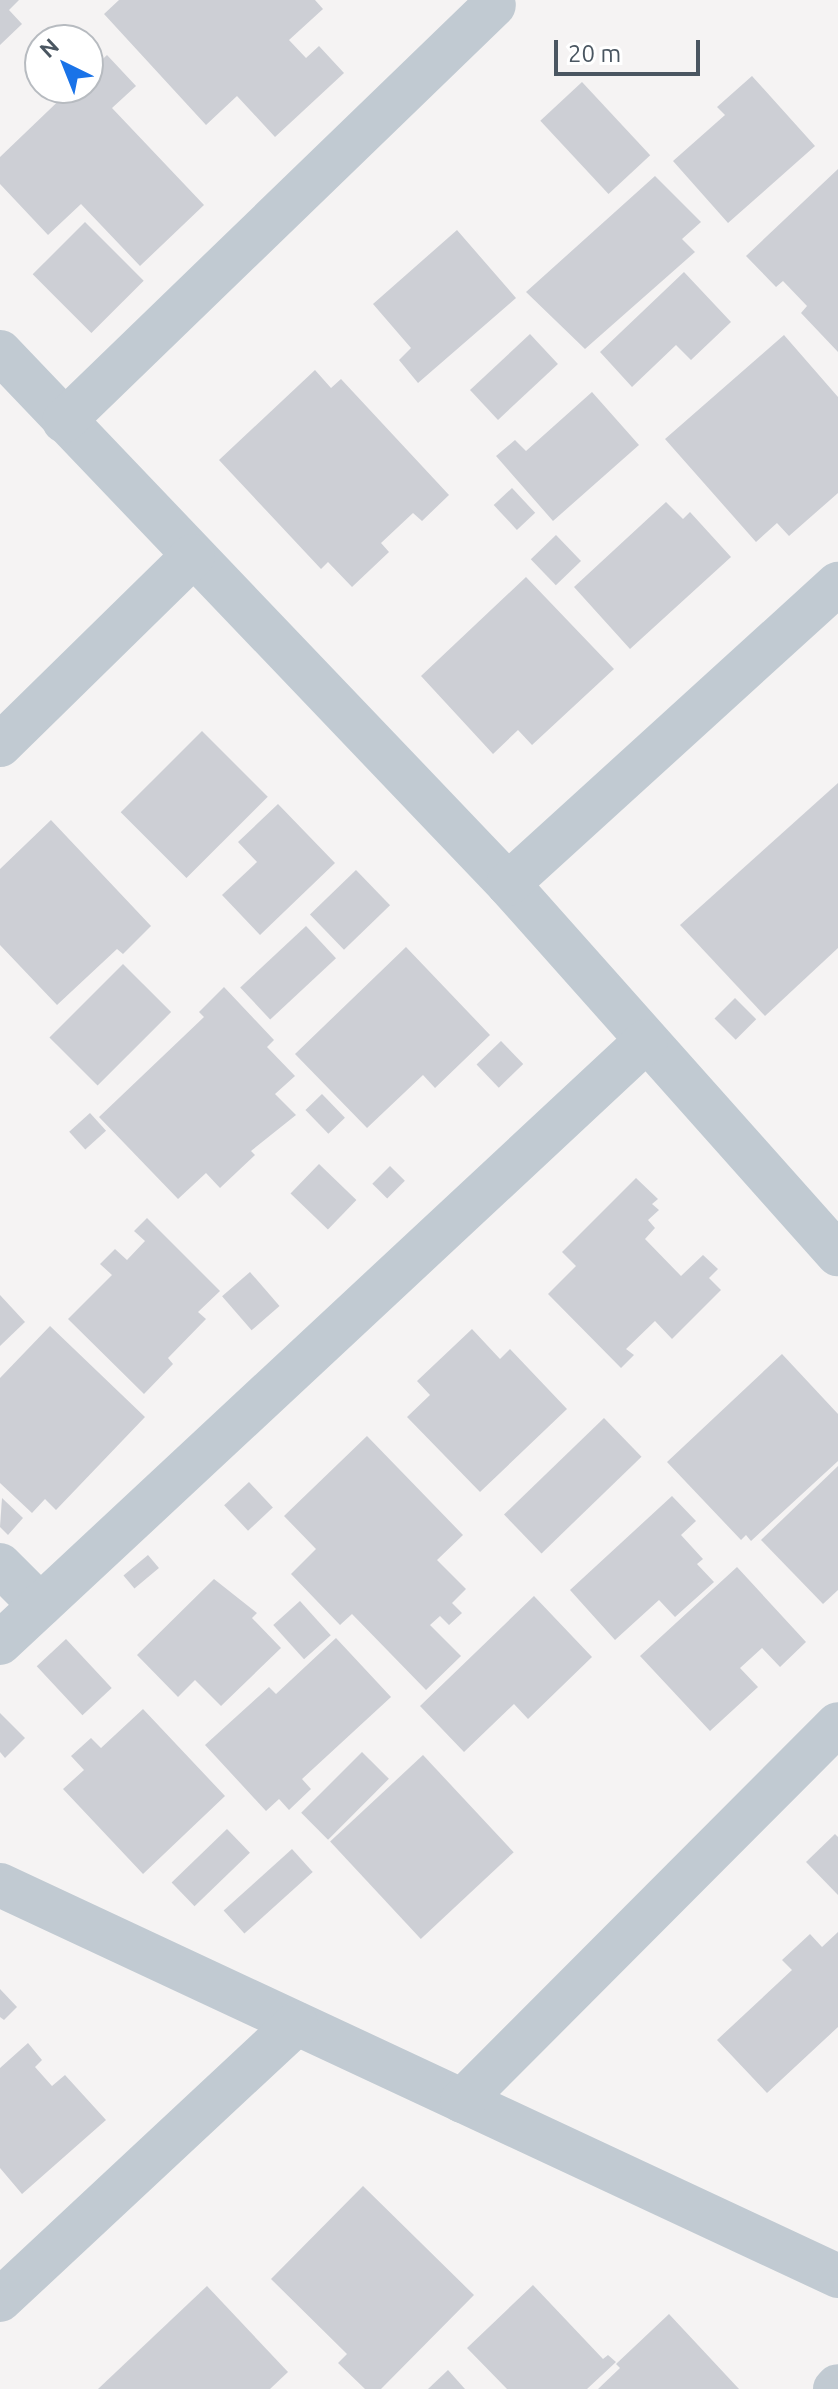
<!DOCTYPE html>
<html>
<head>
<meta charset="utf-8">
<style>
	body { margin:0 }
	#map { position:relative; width:838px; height:2389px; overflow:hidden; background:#f5f3f3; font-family:Ubuntu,sans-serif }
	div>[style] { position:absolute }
	.building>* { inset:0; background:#cdcfd5; transform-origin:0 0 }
	.minor>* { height:44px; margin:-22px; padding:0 22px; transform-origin:22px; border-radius:22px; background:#c1cad2 }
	span { translate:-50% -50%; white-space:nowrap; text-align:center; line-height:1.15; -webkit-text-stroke:7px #fff; paint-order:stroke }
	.north { position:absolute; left:24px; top:24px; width:80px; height:80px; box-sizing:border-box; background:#fff; border:2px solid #b7bbc0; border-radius:50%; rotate:317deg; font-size:22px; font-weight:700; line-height:32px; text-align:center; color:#4a5661 }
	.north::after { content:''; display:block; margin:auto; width:28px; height:36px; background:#1a73e8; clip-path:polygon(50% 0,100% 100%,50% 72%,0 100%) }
	.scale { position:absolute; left:554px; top:40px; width:146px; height:36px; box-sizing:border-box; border:4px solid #4a5661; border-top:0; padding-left:10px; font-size:24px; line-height:28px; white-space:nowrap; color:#4a5661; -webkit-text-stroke:6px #fff; paint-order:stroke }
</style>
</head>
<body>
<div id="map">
	<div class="building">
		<i style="clip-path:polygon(0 0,19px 0,9px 10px,22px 24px,0 45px)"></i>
		<i style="clip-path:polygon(119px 0,315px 0,323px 9px,289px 40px,306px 58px,319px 46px,344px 73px,275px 137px,237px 96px,206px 125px,104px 14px)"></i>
		<i style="clip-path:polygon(107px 55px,136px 86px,112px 108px,204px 205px,140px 266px,81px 204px,48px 235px,0 184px,0 157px,72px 88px,88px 88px,88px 73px)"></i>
		<i style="clip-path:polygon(752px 76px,815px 146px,728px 223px,673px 161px,725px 115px,717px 107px)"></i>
		<i style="left:582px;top:82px;width:100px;height:57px;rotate:47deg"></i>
		<i style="clip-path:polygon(838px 169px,838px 352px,801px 313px,807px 306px,783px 281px,776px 287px,746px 256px)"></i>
		<i style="clip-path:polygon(655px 176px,701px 222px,682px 239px,695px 252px,585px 349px,526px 292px)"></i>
		<i style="left:85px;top:222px;width:83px;height:74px;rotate:45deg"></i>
		<i style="clip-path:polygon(457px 230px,516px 298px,418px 383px,399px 360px,411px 348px,373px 304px)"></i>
		<i style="clip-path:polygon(684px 272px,731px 322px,691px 360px,676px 345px,632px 387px,600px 352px)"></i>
		<i style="left:530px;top:334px;width:41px;height:82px;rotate:47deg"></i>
		<i style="clip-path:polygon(784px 335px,838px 397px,838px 493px,789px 536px,777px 523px,756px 542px,665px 439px)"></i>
		<i style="clip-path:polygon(315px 370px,331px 388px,341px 379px,449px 495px,422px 521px,413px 513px,381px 543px,389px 552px,352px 587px,328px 562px,321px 569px,219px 460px)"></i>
		<i style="clip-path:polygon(592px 392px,639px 445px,553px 521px,496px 456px,515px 440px,526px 451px)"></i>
		<i style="left:512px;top:488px;width:34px;height:25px;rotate:47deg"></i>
		<i style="clip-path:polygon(666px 502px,683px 519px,690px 512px,731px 557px,630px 649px,574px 587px)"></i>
		<i style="left:556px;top:535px;width:36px;height:35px;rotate:46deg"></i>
		<i style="clip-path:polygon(526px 577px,614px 669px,532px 745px,518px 730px,493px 754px,421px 676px)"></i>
		<i style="left:202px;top:731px;width:93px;height:115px;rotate:45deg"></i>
		<i style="clip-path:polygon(838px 783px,838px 948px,765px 1016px,680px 925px)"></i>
		<i style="clip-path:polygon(278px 804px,335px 863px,260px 935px,222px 895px,257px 862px,238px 842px)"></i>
		<i style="clip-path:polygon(51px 820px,151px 926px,123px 954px,117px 949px,57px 1005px,0 945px,0 869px)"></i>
		<i style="left:356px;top:870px;width:49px;height:64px;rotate:46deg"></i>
		<i style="left:306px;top:926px;width:44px;height:90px;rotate:47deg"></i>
		<i style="clip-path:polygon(406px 947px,490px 1035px,435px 1088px,423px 1075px,367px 1128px,295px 1054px)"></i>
		<i style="left:123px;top:964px;width:68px;height:104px;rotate:45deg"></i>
		<i style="clip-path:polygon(224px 987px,274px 1040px,267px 1047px,295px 1076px,275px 1094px,296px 1115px,251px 1151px,255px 1155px,220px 1188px,206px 1173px,178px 1199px,99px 1117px,204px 1017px,199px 1012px)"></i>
		<i style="left:735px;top:998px;width:30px;height:29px;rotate:45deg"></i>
		<i style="left:501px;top:1041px;width:32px;height:34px;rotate:46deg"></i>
		<i style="left:322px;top:1094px;width:33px;height:23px;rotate:46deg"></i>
		<i style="left:90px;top:1113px;width:24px;height:28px;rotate:48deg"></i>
		<i style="left:319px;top:1164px;width:52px;height:41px;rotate:44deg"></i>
		<i style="left:390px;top:1166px;width:21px;height:25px;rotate:45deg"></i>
		<i style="clip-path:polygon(636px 1178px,658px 1199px,652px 1204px,659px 1210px,648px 1220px,655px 1228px,645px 1239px,681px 1276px,703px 1255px,718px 1269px,709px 1278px,721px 1290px,672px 1339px,655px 1321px,626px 1349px,634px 1355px,621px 1368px,548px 1294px,576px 1266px,562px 1252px)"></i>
		<i style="clip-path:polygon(147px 1218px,220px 1291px,198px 1312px,206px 1319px,168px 1358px,173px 1364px,144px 1394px,68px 1319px,112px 1275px,100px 1264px,115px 1249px,127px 1260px,145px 1241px,134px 1231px)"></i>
		<i style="left:250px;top:1272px;width:45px;height:37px;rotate:49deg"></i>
		<i style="clip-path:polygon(0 1295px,25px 1322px,0 1346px)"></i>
		<i style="clip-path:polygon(50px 1326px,145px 1417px,56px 1510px,45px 1499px,32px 1513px,0 1483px,0 1378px)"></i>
		<i style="clip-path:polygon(472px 1329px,500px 1359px,510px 1349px,567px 1409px,480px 1492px,407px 1417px,430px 1395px,417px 1381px)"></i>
		<i style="clip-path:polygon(782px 1354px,838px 1414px,838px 1461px,751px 1541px,746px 1535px,741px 1540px,667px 1462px)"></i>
		<i style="left:604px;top:1418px;width:54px;height:139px;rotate:46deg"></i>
		<i style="clip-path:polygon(367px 1436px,463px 1535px,437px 1560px,466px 1589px,452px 1603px,462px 1613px,449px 1625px,440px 1616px,430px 1625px,461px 1656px,426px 1690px,352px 1614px,340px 1625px,291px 1574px,316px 1549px,284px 1516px)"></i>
		<i style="clip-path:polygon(838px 1466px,838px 1590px,823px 1604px,761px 1540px)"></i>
		<i style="left:249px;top:1482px;width:35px;height:34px;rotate:47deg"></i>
		<i style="clip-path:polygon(672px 1496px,696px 1521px,681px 1535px,703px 1559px,697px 1564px,714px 1582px,675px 1617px,659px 1600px,615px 1640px,570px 1590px)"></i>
		<i style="clip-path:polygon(2px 1498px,23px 1518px,8px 1535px,0 1527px)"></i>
		<i style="left:148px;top:1555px;width:17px;height:32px;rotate:50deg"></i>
		<i style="clip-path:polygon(737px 1567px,806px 1642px,780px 1667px,762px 1648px,740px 1668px,758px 1687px,710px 1731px,640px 1656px)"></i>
		<i style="clip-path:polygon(214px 1579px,257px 1613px,252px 1618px,281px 1648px,221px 1706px,195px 1680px,178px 1697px,137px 1655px)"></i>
		<i style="clip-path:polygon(534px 1596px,592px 1657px,528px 1719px,514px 1704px,464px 1752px,420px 1706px)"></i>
		<i style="left:300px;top:1601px;width:46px;height:36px;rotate:48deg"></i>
		<i style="clip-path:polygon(336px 1638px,391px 1697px,302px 1779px,311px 1789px,289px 1810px,279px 1799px,266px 1811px,205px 1745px,269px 1687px,276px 1694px)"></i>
		<i style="left:66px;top:1639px;width:67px;height:40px;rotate:47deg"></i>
		<i style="clip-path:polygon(143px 1709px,225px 1796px,143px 1874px,63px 1789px,84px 1770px,71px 1756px,91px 1738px,101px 1748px)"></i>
		<i style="clip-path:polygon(0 1713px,25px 1738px,5px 1758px,0 1752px)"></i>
		<i style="left:362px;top:1752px;width:38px;height:86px;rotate:45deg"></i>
		<i style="left:423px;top:1755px;width:133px;height:127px;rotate:47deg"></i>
		<i style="left:227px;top:1829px;width:33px;height:77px;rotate:46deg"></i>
		<i style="clip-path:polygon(835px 1834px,838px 1837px,838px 1895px,806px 1862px)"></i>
		<i style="left:292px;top:1849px;width:31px;height:92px;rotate:48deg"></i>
		<i style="clip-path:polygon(838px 1932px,838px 2027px,767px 2093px,717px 2040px,792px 1970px,782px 1960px,810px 1934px,822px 1947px)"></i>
		<i style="clip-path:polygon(0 1989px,17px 2007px,4px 2020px,0 2017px)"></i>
		<i style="clip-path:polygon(28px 2043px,42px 2060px,35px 2067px,52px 2086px,65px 2075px,106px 2120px,22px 2194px,0 2168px,0 2068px)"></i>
		<i style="clip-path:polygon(363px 2186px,474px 2295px,381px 2389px,365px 2389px,338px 2363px,347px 2354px,271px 2279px)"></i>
		<i style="clip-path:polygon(533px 2285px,603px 2359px,608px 2355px,616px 2362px,587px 2389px,507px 2389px,467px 2348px)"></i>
		<i style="clip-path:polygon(207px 2286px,288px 2372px,270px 2389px,98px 2389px)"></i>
		<i style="clip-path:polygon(669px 2314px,739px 2389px,598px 2389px,620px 2368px,616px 2364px)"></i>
		<i style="clip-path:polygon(448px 2370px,465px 2389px,428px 2389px)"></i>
	</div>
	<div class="minor">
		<i style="left:0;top:352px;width:736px;rotate:46.32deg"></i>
		<i style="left:508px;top:884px;width:496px;rotate:48.3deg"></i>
		<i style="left:64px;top:421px;width:598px;rotate:-44.05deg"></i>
		<i style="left:0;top:745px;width:270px;rotate:-44.4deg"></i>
		<i style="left:508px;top:884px;width:446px;rotate:-42.3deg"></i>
		<i style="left:0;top:1565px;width:57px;rotate:45deg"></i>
		<i style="left:0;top:1643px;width:883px;rotate:-42.98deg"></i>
		<i style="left:0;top:1885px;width:925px;rotate:25.01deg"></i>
		<i style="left:462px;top:2101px;width:532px;rotate:-45.08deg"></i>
		<i style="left:0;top:2300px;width:405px;rotate:-43deg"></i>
		<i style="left:835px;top:2389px;width:4px;rotate:-45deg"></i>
	</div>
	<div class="north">N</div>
	<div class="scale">20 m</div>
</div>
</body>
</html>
